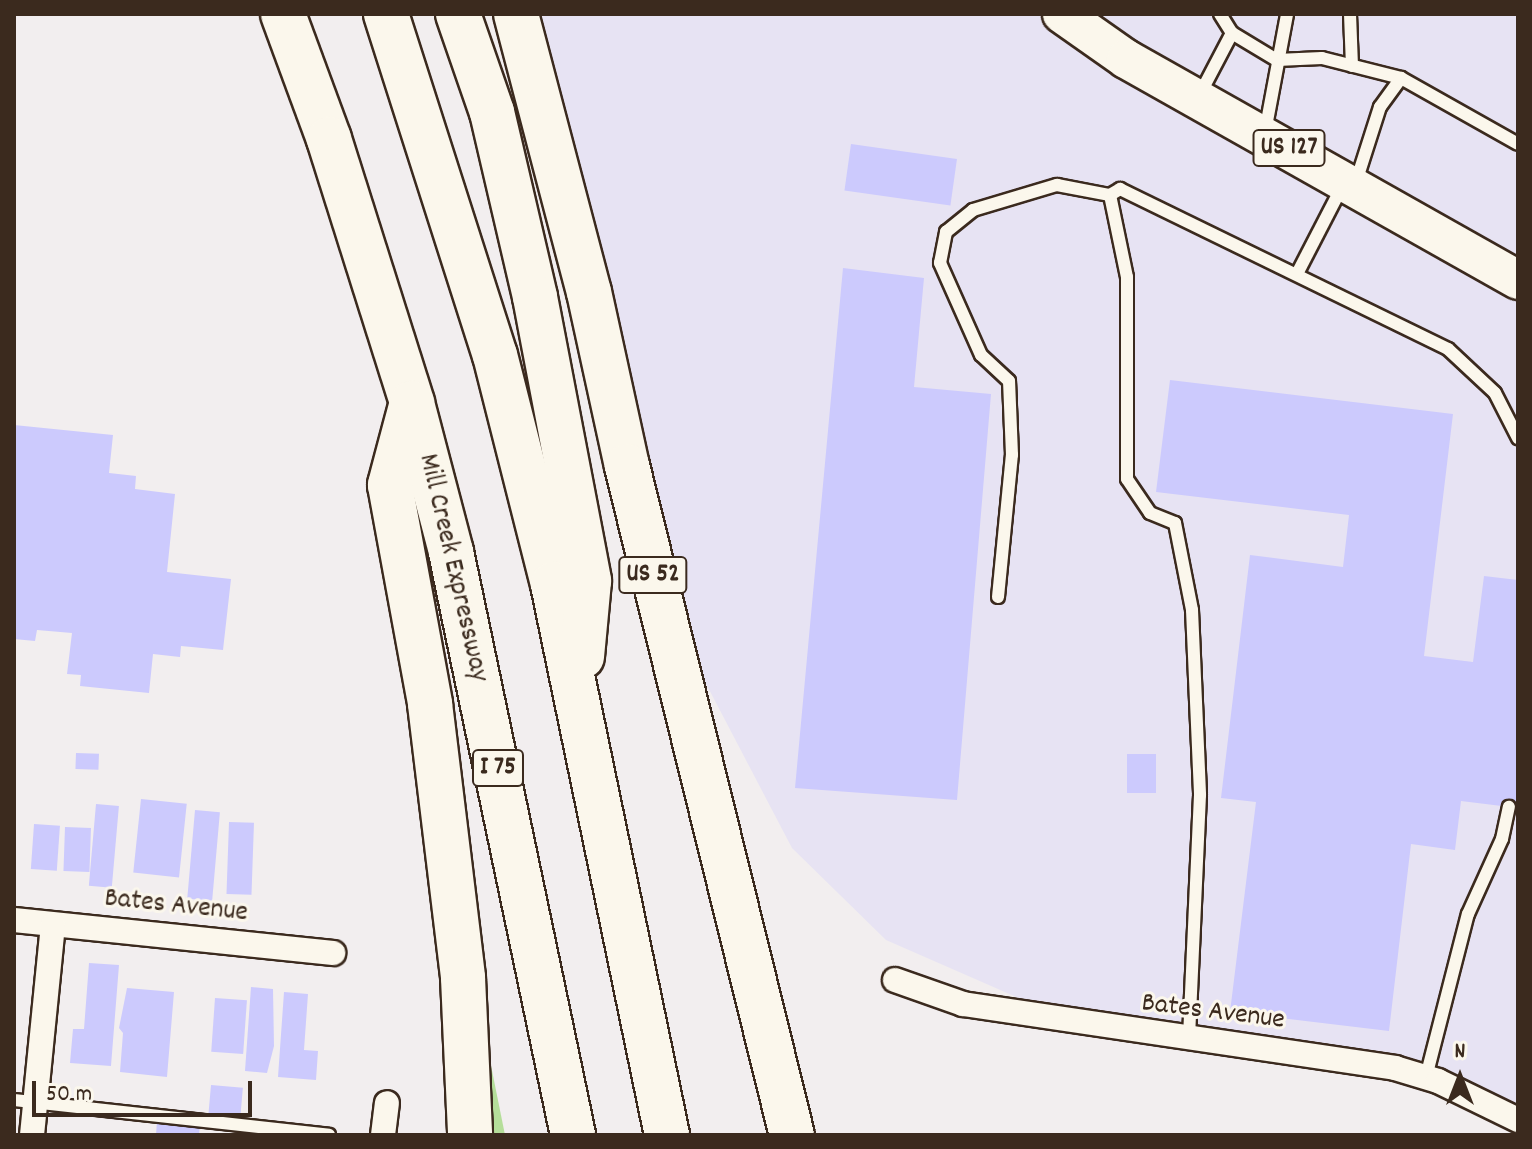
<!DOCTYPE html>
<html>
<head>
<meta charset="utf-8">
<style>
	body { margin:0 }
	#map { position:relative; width:1532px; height:1149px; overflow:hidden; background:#f2eeef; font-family:Dekko,sans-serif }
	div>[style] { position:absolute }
	.built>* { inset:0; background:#e7e3f3 }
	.green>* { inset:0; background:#b5de9a }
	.building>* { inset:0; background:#cccafd; transform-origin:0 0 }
	.roads { filter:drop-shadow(2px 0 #3b2a1e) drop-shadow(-2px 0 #3b2a1e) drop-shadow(0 2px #3b2a1e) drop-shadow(0 -2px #3b2a1e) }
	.lane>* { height:12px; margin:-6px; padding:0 6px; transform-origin:6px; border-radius:6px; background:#fbf7ec }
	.street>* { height:24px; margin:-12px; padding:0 12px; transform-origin:12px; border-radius:12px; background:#fbf7ec }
	.primary>* { height:38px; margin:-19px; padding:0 19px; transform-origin:19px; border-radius:19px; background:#fbf7ec }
	.highway>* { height:44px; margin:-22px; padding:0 22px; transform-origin:22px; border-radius:22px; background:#fbf7ec }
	span { translate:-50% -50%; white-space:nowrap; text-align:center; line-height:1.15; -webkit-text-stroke:6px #fbf7ec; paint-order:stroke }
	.shield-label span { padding:2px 6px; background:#fbf7ec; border:2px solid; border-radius:6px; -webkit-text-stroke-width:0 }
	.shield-label { font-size:26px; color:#3b2a1e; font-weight:700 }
	.street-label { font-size:28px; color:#3b2a1e }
	.frame { position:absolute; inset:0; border:16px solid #3b2a1e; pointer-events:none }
	.north { position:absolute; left:1420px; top:1037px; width:80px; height:80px; -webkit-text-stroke:6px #fbf7ec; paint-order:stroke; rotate:0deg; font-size:22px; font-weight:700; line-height:32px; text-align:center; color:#3b2a1e }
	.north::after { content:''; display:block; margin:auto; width:28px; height:36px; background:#3b2a1e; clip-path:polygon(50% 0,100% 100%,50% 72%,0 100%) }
	.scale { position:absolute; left:32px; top:1081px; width:220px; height:36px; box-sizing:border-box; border:4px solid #3b2a1e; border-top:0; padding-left:10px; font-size:24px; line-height:28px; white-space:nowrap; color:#3b2a1e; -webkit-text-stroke:6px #fbf7ec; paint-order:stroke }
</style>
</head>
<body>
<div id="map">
	<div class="built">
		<i style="clip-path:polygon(525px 14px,1518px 14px,1518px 1120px,1438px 1081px,1078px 1024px,886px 940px,792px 848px,691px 655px)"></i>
	</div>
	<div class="green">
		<i style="clip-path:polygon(483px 1026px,505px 1135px,482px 1135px)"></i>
	</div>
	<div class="building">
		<i style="left:851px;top:144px;width:107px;height:47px;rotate:8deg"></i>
		<i style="clip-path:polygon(843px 268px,924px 278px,914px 387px,991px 394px,957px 800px,795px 788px)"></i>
		<i style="clip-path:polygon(1170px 380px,1453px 414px,1424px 656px,1473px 662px,1484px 576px,1518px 580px,1518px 808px,1461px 801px,1455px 850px,1411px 844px,1389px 1031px,1230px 1012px,1256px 802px,1221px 798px,1250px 555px,1343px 567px,1349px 515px,1156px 492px)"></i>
		<i style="clip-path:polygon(14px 425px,113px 435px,109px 473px,136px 476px,135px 489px,175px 494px,167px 572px,231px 579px,223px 650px,181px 646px,180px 657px,153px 654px,149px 693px,80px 686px,81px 675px,67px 674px,72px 633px,37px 630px,35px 641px,14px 639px)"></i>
		<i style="left:76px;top:753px;width:23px;height:16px;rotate:2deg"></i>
		<i style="left:1127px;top:754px;width:29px;height:39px"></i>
		<i style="left:141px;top:799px;width:46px;height:74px;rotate:6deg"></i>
		<i style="left:96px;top:804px;width:23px;height:82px;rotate:5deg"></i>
		<i style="left:195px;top:810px;width:25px;height:89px;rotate:5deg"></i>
		<i style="left:229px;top:822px;width:25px;height:72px;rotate:2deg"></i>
		<i style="left:34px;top:824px;width:26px;height:45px;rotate:4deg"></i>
		<i style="left:65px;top:827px;width:26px;height:44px;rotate:2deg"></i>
		<i style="clip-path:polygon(89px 963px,119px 965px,111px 1066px,70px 1063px,73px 1029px,84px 1029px)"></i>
		<i style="clip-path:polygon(251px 987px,273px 989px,274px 1046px,267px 1073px,245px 1071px)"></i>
		<i style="clip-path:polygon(127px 988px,174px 992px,167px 1077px,120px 1072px,123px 1033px,119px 1028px)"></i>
		<i style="clip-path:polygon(284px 992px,308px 994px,304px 1050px,318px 1051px,316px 1080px,278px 1077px)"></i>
		<i style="left:215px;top:998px;width:32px;height:54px;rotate:4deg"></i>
		<i style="left:211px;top:1085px;width:32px;height:28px;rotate:5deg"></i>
		<i style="clip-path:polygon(157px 1121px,200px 1125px,199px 1135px,156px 1135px)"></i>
	</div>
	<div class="roads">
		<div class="lane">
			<i style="left:1220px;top:14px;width:22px;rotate:58deg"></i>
			<i style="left:1232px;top:33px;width:52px;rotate:31deg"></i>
			<i style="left:1277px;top:60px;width:45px;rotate:-2.5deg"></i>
			<i style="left:1322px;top:58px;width:81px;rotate:14.2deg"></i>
			<i style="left:1401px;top:78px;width:134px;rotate:29.4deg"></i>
			<i style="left:1350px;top:14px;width:52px;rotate:87.8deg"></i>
			<i style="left:1200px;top:94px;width:69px;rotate:-62.3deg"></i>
			<i style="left:1265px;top:132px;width:120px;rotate:-79.4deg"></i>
			<i style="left:1356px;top:182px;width:79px;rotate:-72.3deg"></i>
			<i style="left:1380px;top:107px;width:36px;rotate:-54deg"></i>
			<i style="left:1110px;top:195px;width:84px;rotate:78.3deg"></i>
			<i style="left:1127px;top:277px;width:202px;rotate:90deg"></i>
			<i style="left:1127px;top:479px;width:41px;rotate:55.9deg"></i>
			<i style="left:1150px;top:513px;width:27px;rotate:22deg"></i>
			<i style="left:1175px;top:523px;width:89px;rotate:78.9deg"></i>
			<i style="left:1192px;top:610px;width:185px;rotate:87.5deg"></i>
			<i style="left:1200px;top:795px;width:245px;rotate:92.6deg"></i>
			<i style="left:1297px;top:274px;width:100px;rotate:-62.7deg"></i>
			<i style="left:998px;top:597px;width:143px;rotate:-84.4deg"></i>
			<i style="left:1012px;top:455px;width:74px;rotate:-92.3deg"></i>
			<i style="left:1009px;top:381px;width:38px;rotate:-137deg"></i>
			<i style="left:981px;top:355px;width:101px;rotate:-114deg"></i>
			<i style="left:940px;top:263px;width:32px;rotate:-79deg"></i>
			<i style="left:946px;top:232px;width:35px;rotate:-39deg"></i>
			<i style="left:973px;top:210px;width:88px;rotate:-16.6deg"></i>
			<i style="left:1057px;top:185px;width:54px;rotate:10.7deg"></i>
			<i style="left:1110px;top:195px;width:12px;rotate:-31deg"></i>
			<i style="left:1120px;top:189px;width:365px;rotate:26deg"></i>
			<i style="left:1448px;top:349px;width:64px;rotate:43.1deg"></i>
			<i style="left:1495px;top:393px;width:51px;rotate:62.9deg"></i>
			<i style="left:1426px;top:1077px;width:168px;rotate:-75.6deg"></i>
			<i style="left:1468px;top:914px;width:82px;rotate:-65.6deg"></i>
			<i style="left:1502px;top:839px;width:33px;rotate:-78deg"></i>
			<i style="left:14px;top:1100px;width:317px;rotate:6.3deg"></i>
		</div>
		<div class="street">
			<i style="left:14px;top:920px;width:321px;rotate:5.9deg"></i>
			<i style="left:895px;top:980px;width:72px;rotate:19.4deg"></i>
			<i style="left:963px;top:1004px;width:437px;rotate:8.4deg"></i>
			<i style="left:1395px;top:1068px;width:45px;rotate:16.8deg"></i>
			<i style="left:1438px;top:1081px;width:89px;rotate:26deg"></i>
			<i style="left:32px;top:1135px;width:211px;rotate:-84.3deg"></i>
			<i style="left:383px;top:1135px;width:32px;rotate:-83deg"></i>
		</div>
		<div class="primary">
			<i style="left:1062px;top:14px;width:78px;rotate:35.1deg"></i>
			<i style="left:1126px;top:59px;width:450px;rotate:29.4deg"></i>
		</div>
		<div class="highway">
			<i style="left:283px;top:14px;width:133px;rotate:69.8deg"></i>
			<i style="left:329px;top:139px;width:277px;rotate:72.5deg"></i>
			<i style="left:412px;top:403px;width:154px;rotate:75.3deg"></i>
			<i style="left:451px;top:552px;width:596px;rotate:78.18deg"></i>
			<i style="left:386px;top:14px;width:358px;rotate:72.3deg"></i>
			<i style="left:495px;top:355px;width:236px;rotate:75.8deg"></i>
			<i style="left:553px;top:584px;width:563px;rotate:78.31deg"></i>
			<i style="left:458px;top:14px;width:104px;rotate:70.9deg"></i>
			<i style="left:492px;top:112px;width:190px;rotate:76.9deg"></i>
			<i style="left:535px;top:297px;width:289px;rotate:79.2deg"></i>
			<i style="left:589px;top:581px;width:76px;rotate:95.3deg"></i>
			<i style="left:516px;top:14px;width:287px;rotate:75.3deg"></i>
			<i style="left:589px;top:292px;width:178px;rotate:77.7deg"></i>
			<i style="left:627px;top:466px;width:689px;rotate:76.15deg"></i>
			<i style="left:411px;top:406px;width:82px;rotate:104.9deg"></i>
			<i style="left:390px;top:485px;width:223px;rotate:79.6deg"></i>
			<i style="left:430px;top:704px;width:276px;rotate:83.1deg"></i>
			<i style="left:463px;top:978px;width:157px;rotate:87.4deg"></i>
		</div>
	</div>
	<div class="shield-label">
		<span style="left:1289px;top:148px">US 127</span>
		<span style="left:653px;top:575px">US 52</span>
		<span style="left:498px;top:768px">I 75</span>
	</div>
	<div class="street-label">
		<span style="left:452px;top:568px;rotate:77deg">Mill Creek Expressway</span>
		<span style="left:176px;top:907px;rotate:6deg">Bates Avenue</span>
		<span style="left:1213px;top:1013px;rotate:7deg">Bates Avenue</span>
	</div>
	<div class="frame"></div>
	<div class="north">N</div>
	<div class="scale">50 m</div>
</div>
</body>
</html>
